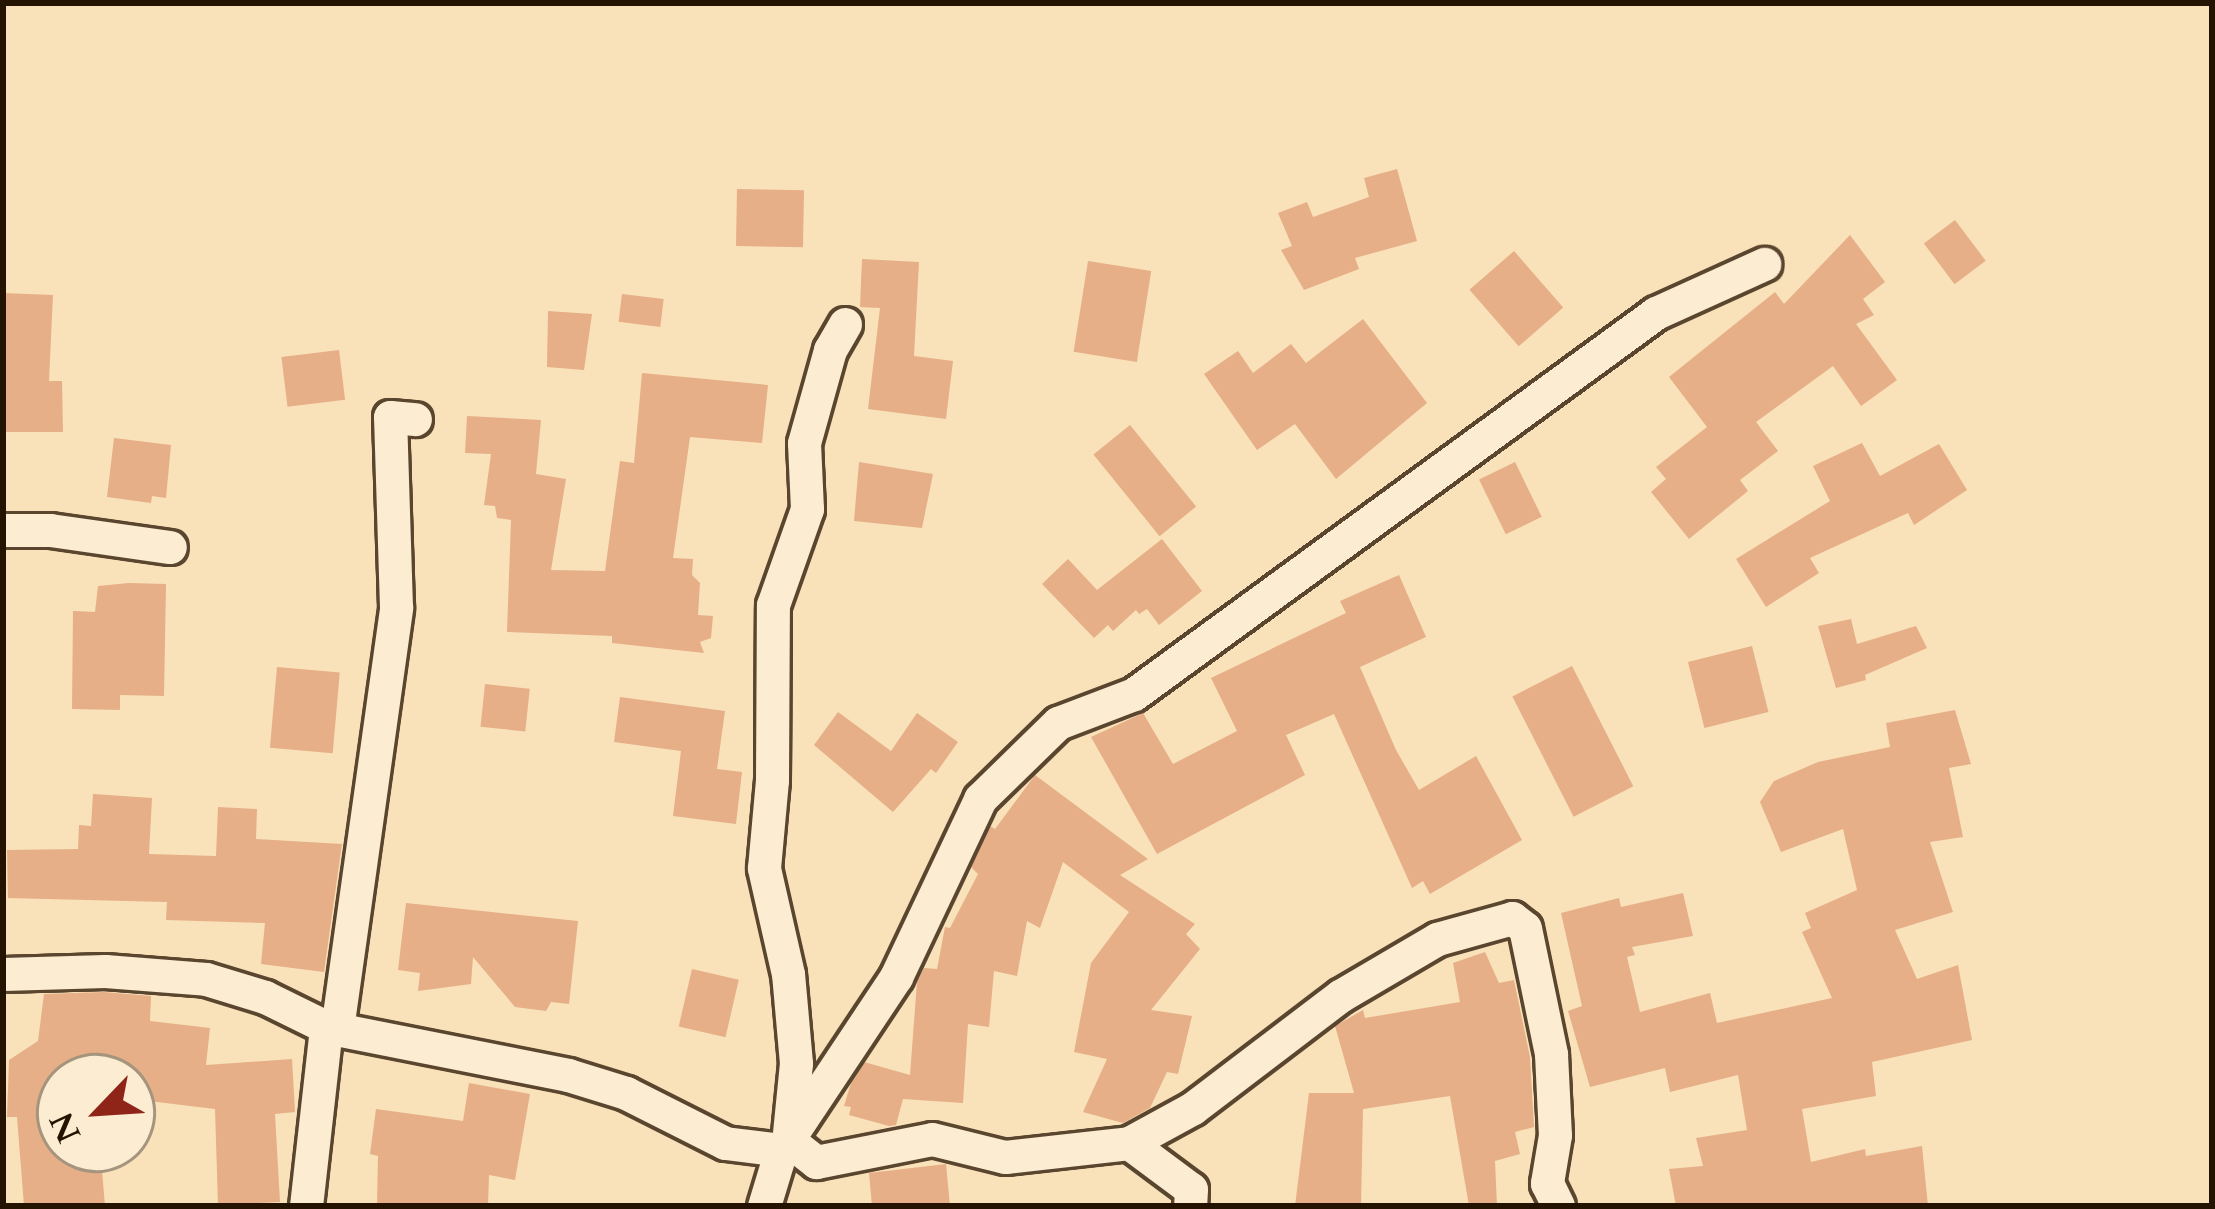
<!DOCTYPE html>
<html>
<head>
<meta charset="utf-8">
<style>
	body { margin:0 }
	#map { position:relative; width:2215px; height:1209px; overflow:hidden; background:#f9e1b9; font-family:Cardo,serif }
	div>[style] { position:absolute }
	.building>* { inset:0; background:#e6af87; transform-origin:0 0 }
	.roads { filter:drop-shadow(3px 0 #5a462f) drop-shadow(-3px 0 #5a462f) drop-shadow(0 3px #5a462f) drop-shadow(0 -3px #5a462f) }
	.street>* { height:33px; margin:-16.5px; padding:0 16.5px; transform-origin:16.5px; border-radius:16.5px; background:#fbecd2 }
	span { translate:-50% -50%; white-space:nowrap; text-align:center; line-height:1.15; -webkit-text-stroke:9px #fbecd2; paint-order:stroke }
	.frame { position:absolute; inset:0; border:6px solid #251301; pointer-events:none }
	.north { position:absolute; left:36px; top:1053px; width:120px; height:120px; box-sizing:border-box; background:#fbecd2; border:3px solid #a5957e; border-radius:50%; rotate:245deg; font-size:33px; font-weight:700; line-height:48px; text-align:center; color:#251301 }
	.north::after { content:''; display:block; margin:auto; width:42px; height:54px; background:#8f2418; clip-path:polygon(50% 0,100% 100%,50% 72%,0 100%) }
</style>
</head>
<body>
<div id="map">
	<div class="building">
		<i style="clip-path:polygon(1397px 169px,1417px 241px,1355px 258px,1359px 269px,1304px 290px,1281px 250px,1292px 246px,1278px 213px,1307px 202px,1313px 217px,1369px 197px,1364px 178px)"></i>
		<i style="left:737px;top:189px;width:67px;height:57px;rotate:1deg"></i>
		<i style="left:1955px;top:220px;width:51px;height:39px;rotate:53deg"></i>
		<i style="clip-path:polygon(1850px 235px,1885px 282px,1863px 299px,1874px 315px,1856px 324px,1897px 380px,1861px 406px,1833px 366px,1756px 422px,1778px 451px,1740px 480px,1748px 491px,1689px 539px,1651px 492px,1666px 479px,1656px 467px,1707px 427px,1669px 377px,1775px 292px,1784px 304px)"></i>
		<i style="left:1514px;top:251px;width:75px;height:59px;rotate:49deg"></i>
		<i style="clip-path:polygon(862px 259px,919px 262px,914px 356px,953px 361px,946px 419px,868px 409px,880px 308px,860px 307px)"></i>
		<i style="left:1088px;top:261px;width:64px;height:92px;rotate:9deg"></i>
		<i style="clip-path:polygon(3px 293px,53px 295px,49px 381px,62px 381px,63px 432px,3px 432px)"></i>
		<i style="left:622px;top:294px;width:42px;height:28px;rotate:7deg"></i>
		<i style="clip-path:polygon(548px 311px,592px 314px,584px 370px,547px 367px)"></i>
		<i style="clip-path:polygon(1363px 319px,1427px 403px,1336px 479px,1295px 424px,1257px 450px,1204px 374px,1238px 351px,1253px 373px,1291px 344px,1306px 363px)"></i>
		<i style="left:339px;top:350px;width:50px;height:58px;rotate:83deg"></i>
		<i style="clip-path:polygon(642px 373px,768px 385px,762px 443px,690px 437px,673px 558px,693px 559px,692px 575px,700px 583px,698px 615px,713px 616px,711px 638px,700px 642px,704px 653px,612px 643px,612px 636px,507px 632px,511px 520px,497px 518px,495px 506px,484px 505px,491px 454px,465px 453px,467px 416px,541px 420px,536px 474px,566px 479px,551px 570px,605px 571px,620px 461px,634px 463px)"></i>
		<i style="left:1130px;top:425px;width:105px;height:47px;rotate:51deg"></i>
		<i style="clip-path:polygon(114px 438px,171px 445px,166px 498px,152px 496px,151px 503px,107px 497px)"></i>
		<i style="clip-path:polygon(1862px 443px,1880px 476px,1939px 444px,1967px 490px,1914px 525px,1908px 513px,1810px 558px,1819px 573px,1766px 607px,1736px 559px,1830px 501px,1813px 466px)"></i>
		<i style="clip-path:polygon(859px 462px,933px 474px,922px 528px,854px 521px)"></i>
		<i style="left:1515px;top:462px;width:61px;height:40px;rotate:64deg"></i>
		<i style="clip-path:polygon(1162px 539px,1202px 591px,1159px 625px,1147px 609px,1139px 614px,1136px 610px,1113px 631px,1108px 625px,1094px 638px,1042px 584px,1068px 559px,1097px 590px)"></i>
		<i style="clip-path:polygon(1399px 575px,1426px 637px,1360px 667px,1396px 750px,1419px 790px,1476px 756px,1522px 840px,1430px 894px,1423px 881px,1412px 888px,1334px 714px,1286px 735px,1305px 775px,1157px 854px,1091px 737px,1143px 713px,1173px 764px,1237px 731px,1211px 678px,1346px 613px,1340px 601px)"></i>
		<i style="clip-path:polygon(129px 583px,166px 584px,164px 696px,120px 695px,120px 710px,72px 709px,73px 611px,95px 612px,98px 586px)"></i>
		<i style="clip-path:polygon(1851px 619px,1857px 644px,1916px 626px,1927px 648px,1865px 675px,1866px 680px,1836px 688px,1818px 626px)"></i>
		<i style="left:1752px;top:646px;width:68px;height:66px;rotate:76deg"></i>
		<i style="left:1572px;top:666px;width:135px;height:67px;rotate:63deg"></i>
		<i style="left:277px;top:667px;width:63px;height:81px;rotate:5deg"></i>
		<i style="left:485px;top:684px;width:45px;height:43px;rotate:6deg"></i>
		<i style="clip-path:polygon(620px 697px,725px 711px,717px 769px,742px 772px,736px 824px,673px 816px,681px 751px,614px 742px)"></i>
		<i style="clip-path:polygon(1955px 710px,1971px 764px,1949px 768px,1963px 837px,1930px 842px,1953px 912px,1895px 930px,1917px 979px,1958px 965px,1972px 1040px,1872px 1062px,1876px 1096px,1802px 1109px,1811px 1162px,1865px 1149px,1866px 1156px,1922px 1146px,1928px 1206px,1676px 1206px,1669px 1169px,1703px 1166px,1696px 1138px,1747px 1130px,1738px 1075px,1670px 1092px,1665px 1068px,1590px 1087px,1568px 1011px,1582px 1006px,1561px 913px,1619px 898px,1621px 907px,1683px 893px,1693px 936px,1632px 947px,1635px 955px,1627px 957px,1640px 1012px,1710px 993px,1717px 1023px,1832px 998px,1802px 932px,1811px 928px,1805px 913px,1857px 890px,1843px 829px,1781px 852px,1760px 802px,1774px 781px,1818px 762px,1890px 747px,1886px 723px)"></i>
		<i style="clip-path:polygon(838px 712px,891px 751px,917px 713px,958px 742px,936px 773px,931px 769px,893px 812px,814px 745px)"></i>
		<i style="clip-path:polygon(1035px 775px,1148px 859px,1120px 875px,1195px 924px,1186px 934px,1200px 949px,1151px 1010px,1192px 1016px,1178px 1074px,1167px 1072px,1150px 1108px,1123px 1123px,1083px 1112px,1107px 1059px,1074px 1052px,1091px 963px,1129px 912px,1063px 862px,1040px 928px,1027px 921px,1017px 976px,994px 971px,989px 1027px,968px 1024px,963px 1103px,903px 1099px,896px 1125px,889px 1126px,849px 1115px,851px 1107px,844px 1106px,851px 1083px,864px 1062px,910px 1075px,917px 982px,924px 968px,937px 969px,945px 927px,950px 928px,978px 874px,971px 867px,990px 826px,995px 829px)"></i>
		<i style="clip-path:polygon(93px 794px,152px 798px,149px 854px,216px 856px,218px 807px,257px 809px,256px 839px,342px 844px,324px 972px,261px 964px,265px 923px,166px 920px,167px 902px,8px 898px,7px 850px,78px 849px,79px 825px,91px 826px)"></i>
		<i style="clip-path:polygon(406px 903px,578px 921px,569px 1004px,551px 1002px,546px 1011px,515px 1007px,473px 957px,471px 984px,418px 991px,420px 973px,398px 970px)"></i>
		<i style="clip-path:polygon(1485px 952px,1499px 983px,1514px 980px,1530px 1057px,1534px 1127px,1515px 1132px,1520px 1154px,1495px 1161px,1497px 1206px,1469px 1206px,1450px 1096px,1363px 1109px,1361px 1206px,1295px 1206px,1309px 1093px,1354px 1093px,1335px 1026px,1363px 1010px,1365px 1018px,1460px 1002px,1453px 963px)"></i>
		<i style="left:692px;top:969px;width:48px;height:59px;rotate:13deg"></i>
		<i style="clip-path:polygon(104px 992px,151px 996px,150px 1021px,210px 1028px,206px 1065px,292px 1059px,295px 1112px,275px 1114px,280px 1202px,218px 1205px,215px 1109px,132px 1099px,132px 1077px,60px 1077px,60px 1162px,101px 1159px,105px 1206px,24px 1206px,17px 1117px,7px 1117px,9px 1060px,38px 1041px,44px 994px)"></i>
		<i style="clip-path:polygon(469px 1083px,530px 1094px,515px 1180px,489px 1175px,488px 1206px,377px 1206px,378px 1156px,370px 1154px,376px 1109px,463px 1121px)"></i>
		<i style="clip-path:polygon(946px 1164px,950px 1206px,872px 1206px,869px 1173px)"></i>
	</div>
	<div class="roads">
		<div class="street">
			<i style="left:3px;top:530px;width:47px"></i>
			<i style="left:50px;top:530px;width:121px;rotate:8.1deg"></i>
			<i style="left:3px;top:974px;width:102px;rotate:-1.7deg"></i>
			<i style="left:105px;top:971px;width:101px;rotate:4.5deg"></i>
			<i style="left:206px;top:979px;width:62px;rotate:17deg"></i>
			<i style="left:265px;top:997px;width:68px;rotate:26.2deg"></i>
			<i style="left:326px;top:1027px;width:247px;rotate:11.2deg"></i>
			<i style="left:568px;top:1075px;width:61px;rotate:17.2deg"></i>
			<i style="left:626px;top:1093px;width:111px;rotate:26.8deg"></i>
			<i style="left:725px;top:1143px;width:56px;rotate:7.1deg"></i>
			<i style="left:781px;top:1150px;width:12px;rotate:-55deg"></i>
			<i style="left:788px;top:1140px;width:36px;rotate:38deg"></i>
			<i style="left:816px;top:1162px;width:118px;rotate:-11.2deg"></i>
			<i style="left:932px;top:1139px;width:75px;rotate:13.9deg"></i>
			<i style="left:1005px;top:1157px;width:125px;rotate:-6.4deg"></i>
			<i style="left:1129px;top:1143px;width:73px;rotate:-28.7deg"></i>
			<i style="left:1193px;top:1108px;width:185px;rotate:-37.3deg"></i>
			<i style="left:1340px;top:996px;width:113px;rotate:-30.4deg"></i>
			<i style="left:1437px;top:939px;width:78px;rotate:-15.6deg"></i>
			<i style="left:1512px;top:918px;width:16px;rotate:38deg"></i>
			<i style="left:1525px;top:928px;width:129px;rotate:78.3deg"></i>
			<i style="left:1551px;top:1054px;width:81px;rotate:87.2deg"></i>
			<i style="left:1555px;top:1135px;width:49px;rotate:99.5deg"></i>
			<i style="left:1547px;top:1183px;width:25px;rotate:64deg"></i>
			<i style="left:337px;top:1029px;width:426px;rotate:-82deg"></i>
			<i style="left:396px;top:607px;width:190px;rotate:-91.8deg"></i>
			<i style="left:390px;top:417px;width:25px;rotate:5deg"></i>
			<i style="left:789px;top:1133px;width:70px;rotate:-84.3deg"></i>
			<i style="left:796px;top:1063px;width:89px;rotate:-95.1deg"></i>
			<i style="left:788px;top:974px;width:109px;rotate:-102.8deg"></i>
			<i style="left:764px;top:868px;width:88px;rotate:-84.8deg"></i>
			<i style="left:772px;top:780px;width:175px;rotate:-89.7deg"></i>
			<i style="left:773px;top:605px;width:102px;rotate:-70.5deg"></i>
			<i style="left:807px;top:509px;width:66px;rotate:-92.6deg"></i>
			<i style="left:804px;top:443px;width:97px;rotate:-74.4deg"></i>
			<i style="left:830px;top:350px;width:30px;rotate:-60deg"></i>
			<i style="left:1129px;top:1143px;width:77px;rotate:36.6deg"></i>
			<i style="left:1191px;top:1189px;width:17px;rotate:93deg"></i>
			<i style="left:306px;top:1206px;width:180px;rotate:-83.6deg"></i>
			<i style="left:764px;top:1206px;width:59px;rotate:-73.1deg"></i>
			<i style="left:781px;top:1150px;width:208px;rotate:-56.4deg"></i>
			<i style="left:896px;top:977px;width:197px;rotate:-64.7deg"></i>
			<i style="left:980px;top:799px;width:109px;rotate:-44.3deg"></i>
			<i style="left:1058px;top:723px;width:81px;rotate:-20.9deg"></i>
			<i style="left:1134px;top:694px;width:646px;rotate:-36.13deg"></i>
			<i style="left:1656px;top:313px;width:119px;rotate:-24.4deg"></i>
		</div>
	</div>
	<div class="frame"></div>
	<div class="north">N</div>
</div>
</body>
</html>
